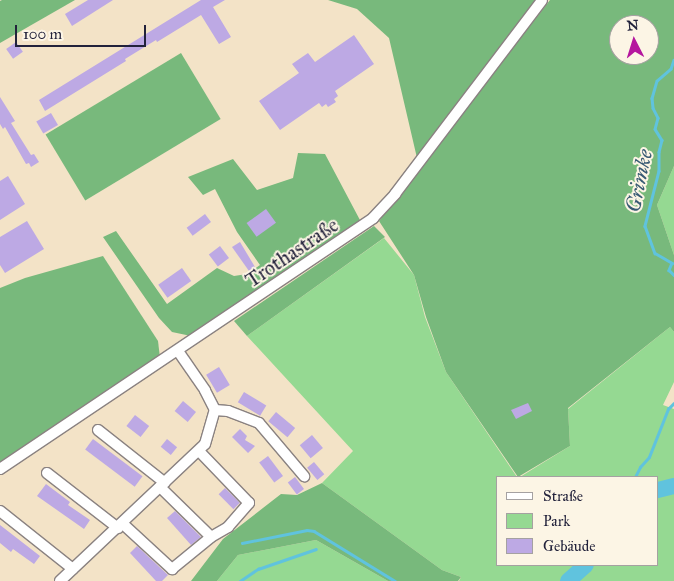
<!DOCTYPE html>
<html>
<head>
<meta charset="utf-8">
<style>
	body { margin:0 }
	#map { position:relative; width:674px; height:581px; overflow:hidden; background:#f3e3c7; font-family:"IM FELL Great Primer",serif }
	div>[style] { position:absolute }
	.green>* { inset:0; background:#95d992 }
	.forest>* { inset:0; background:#78b97c; transform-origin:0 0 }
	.stream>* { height:2.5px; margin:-1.25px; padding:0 1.25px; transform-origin:1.25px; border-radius:1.25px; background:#60c3de }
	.river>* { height:16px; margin:-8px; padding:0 8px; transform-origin:8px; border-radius:8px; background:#60c3de }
	.building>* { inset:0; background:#bda9e4; transform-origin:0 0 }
	.roads { filter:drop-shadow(1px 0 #8a8281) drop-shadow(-1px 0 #8a8281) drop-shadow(0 1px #8a8281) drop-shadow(0 -1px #8a8281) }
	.minor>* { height:10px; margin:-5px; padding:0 5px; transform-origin:5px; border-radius:5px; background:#fff }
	span { translate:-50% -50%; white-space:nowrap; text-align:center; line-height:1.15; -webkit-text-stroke:4px #fcf5e5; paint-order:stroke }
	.street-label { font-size:20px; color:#22223b }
	.water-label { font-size:21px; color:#385a74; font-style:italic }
	.legend { position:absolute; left:496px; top:476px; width:162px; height:90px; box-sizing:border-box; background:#fcf5e5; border:1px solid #a5a1a1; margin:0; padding:6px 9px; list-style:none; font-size:15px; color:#22223b }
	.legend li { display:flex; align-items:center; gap:10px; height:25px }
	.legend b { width:25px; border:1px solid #a5a1a1 }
	.north { position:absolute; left:609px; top:15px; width:50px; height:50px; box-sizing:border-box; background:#fcf5e5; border:1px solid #a5a1a1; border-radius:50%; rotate:355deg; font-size:14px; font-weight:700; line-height:20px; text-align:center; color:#22223b }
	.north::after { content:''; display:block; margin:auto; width:18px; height:22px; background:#b5179e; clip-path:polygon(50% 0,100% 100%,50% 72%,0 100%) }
	.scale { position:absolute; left:15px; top:25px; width:131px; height:22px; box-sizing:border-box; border:2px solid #22223b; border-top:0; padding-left:6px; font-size:15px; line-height:18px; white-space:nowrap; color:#22223b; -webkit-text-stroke:4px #fcf5e5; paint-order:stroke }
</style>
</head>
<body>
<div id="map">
	<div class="green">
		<i style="clip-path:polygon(674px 166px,674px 255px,657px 205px)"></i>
		<i style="clip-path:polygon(384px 238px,414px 275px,425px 317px,446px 372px,517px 477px,498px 477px,498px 565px,658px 565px,658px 477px,520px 477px,570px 446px,568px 409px,670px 327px,674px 332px,674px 382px,663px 405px,674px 409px,674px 581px,459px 581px,461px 577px,442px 570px,322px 483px,353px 451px,247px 336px)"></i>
		<i style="clip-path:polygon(316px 540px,388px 581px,217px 581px,238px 555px)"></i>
	</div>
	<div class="forest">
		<i style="clip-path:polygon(2px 0,75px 0,0 43px,0 1px)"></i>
		<i style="clip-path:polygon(328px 0,537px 0,417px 158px,389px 38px,357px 9px)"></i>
		<i style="clip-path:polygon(evenodd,550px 0,674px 0,674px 166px,657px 205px,674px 255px,674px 332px,670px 327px,568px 408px,570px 446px,518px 477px,446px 372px,426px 317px,414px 275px,379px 221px,550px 0,619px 25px,649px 25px,649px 55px,619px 55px,619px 25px)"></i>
		<i style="left:181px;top:53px;width:77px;height:158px;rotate:59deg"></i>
		<i style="clip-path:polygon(298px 153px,325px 154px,361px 222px,191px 336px,172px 332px,159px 318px,103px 237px,116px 231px,167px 304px,217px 268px,234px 276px,247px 274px,260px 265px,237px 232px,215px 189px,203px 195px,188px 177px,233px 159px,257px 190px,293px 178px)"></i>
		<i style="clip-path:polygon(374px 226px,385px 237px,247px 336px,234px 321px)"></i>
		<i style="clip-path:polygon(103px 256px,158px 341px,160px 358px,0 464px,0 288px,25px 278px)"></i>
		<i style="clip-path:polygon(322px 483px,442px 570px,461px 577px,458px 581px,388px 581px,316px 540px,238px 555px,217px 581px,191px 581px,223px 539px,281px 494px,297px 495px)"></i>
	</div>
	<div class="stream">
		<i style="left:674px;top:60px;width:9px;rotate:108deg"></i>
		<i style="left:671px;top:69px;width:18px;rotate:139deg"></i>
		<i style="left:657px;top:81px;width:18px;rotate:106deg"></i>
		<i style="left:652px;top:98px;width:10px;rotate:84deg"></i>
		<i style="left:653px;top:108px;width:11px;rotate:63deg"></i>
		<i style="left:658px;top:118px;width:11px;rotate:105deg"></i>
		<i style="left:655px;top:129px;width:13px;rotate:58deg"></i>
		<i style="left:662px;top:140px;width:12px;rotate:104deg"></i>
		<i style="left:659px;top:152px;width:19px;rotate:90deg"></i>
		<i style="left:659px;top:171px;width:57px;rotate:104.3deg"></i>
		<i style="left:645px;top:226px;width:29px;rotate:70deg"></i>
		<i style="left:655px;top:253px;width:20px;rotate:30deg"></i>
		<i style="left:672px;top:263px;width:8px;rotate:113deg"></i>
		<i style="left:669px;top:270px;width:7px;rotate:45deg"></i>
		<i style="left:635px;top:477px;width:11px;rotate:-63deg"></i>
		<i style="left:640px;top:467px;width:13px;rotate:-48deg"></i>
		<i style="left:649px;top:457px;width:52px;rotate:-68.4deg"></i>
		<i style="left:668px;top:409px;width:8px;rotate:-45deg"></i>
		<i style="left:242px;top:543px;width:66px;rotate:-11.3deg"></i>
		<i style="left:307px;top:530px;width:7px;rotate:8deg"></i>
		<i style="left:314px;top:531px;width:95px;rotate:31.7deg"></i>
		<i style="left:240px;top:581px;width:22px;rotate:-34deg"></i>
		<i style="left:258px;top:569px;width:61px;rotate:-19deg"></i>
	</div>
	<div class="river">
		<i style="left:658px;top:490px;width:16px;rotate:-14deg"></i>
		<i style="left:568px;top:581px;width:24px;rotate:-42deg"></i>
	</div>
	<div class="building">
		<i style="clip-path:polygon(88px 0,113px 0,72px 26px,65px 14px)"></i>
		<i style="clip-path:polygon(201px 0,225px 0,213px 7px,231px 37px,219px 44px,201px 15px,157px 42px,156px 40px,125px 59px,126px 61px,45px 111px,39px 100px)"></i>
		<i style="clip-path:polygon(354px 35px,374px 64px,335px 91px,338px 96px,334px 99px,336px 102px,328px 107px,326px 104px,322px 107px,319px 103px,280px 130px,259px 101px,299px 73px,292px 64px,308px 53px,315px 62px)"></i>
		<i style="left:16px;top:42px;width:12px;height:12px;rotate:55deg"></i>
		<i style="clip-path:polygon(0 97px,15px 121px,11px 123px,31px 155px,34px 154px,39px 162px,31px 167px,29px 163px,26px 164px,5px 127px,3px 129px,0 124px)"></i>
		<i style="left:51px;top:113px;width:14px;height:17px;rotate:60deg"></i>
		<i style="clip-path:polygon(8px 176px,25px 204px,0 220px,0 181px)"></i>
		<i style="left:266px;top:209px;width:17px;height:24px;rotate:54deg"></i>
		<i style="left:205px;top:214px;width:10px;height:23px;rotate:53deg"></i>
		<i style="clip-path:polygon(27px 221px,44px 249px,5px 273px,0 265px,0 237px)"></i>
		<i style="clip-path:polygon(240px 242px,255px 267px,249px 271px,232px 247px)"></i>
		<i style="left:220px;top:246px;width:15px;height:14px;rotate:53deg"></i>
		<i style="left:182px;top:268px;width:16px;height:29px;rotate:55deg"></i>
		<i style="left:219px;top:367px;width:21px;height:15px;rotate:59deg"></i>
		<i style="left:244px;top:392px;width:26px;height:12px;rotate:31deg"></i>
		<i style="left:183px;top:401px;width:17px;height:13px;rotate:40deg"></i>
		<i style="clip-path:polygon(528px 403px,532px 411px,516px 419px,511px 410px)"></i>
		<i style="left:276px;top:412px;width:25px;height:12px;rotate:40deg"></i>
		<i style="left:135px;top:415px;width:18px;height:14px;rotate:38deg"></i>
		<i style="clip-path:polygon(240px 429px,247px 436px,245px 440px,255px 446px,248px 453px,232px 437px)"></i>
		<i style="left:312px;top:435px;width:17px;height:16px;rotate:50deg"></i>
		<i style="left:93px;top:439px;width:62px;height:13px;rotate:37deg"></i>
		<i style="left:167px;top:439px;width:13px;height:10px;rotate:39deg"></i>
		<i style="left:268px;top:456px;width:25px;height:11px;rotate:53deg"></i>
		<i style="left:314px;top:462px;width:16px;height:9px;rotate:50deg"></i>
		<i style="left:295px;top:477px;width:15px;height:9px;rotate:53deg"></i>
		<i style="clip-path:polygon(46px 484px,70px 502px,68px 505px,90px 520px,84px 529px,37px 496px)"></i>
		<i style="left:225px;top:488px;width:21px;height:9px;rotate:45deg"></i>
		<i style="clip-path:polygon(175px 511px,201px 537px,191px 545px,167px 518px)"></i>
		<i style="clip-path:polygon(0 525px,40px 556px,34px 564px,13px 549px,11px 552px,0 543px)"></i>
		<i style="clip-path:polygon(137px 546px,168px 575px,162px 581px,156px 581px,130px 553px)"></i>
	</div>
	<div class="roads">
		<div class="minor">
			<i style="left:215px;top:410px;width:13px;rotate:4deg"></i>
			<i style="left:228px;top:411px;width:33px;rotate:21deg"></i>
			<i style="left:259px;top:423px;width:70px;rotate:49.7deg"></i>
			<i style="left:98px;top:430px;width:85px;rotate:38.3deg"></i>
			<i style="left:0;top:469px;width:450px;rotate:-33.9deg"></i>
			<i style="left:373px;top:218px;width:33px;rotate:-47deg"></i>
			<i style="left:395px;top:194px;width:243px;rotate:-52.8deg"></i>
			<i style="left:47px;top:473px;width:90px;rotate:37.8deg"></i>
			<i style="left:160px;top:487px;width:71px;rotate:44.4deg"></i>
			<i style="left:0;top:511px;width:93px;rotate:38.5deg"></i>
			<i style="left:123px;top:524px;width:67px;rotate:42.6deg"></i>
			<i style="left:172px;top:569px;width:50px;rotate:-39.4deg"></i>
			<i style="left:211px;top:537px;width:20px;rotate:-30deg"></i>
			<i style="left:228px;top:527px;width:32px;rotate:-49deg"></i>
			<i style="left:249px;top:503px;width:72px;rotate:-133.9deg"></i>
			<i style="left:60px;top:581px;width:199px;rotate:-43.4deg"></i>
			<i style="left:205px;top:444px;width:35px;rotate:-74deg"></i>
			<i style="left:215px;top:410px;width:22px;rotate:-117deg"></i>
			<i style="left:205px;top:390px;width:47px;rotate:-124.7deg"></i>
		</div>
	</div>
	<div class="street-label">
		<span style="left:292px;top:253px;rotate:-34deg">Trothastraße</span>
	</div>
	<div class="water-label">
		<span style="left:639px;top:181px;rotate:-78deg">Grimke</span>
	</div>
	<ul class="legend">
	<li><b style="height:6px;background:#fff"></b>Straße</li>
	<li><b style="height:14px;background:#95d992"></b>Park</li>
	<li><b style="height:14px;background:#bda9e4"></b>Gebäude</li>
	</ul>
	<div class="north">N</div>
	<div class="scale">100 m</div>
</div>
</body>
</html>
